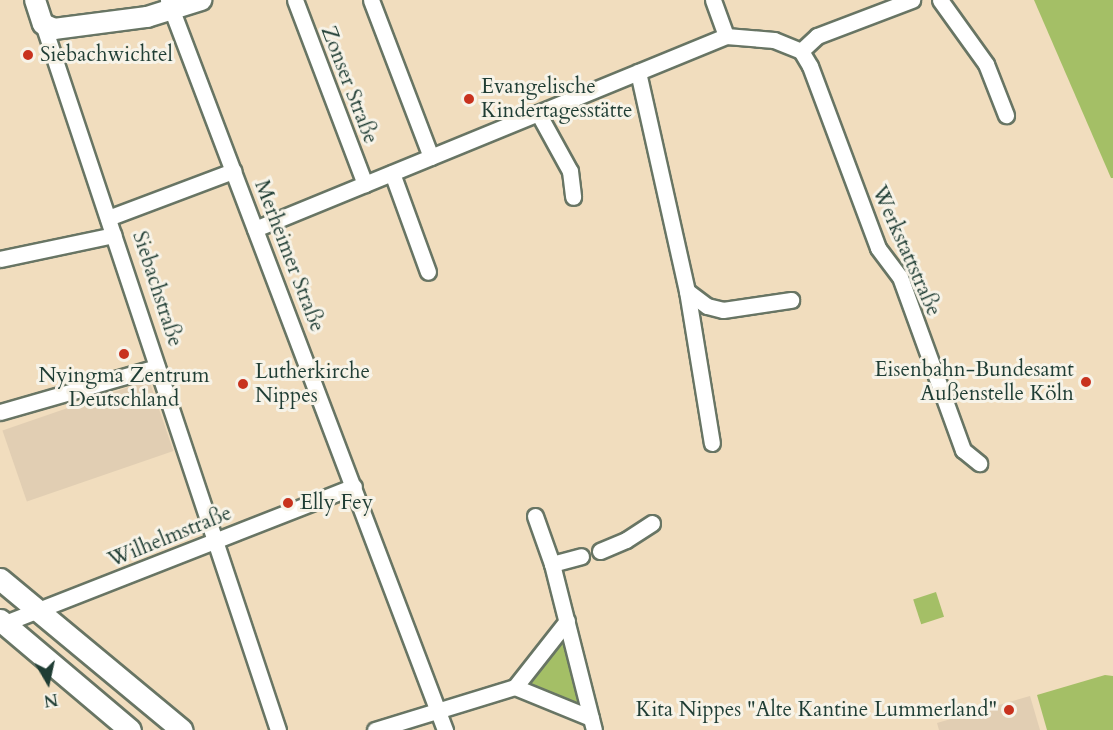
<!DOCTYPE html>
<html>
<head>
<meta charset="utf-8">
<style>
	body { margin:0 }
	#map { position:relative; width:1113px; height:730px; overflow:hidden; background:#f1ddbe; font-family:Cardo,serif }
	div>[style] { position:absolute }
	.built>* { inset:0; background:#e1ceb3; transform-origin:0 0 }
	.green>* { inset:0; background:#a4bf66; transform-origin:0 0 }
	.roads { filter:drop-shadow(2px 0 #687564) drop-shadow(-2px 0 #687564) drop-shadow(0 2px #687564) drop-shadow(0 -2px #687564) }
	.minor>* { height:15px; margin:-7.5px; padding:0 7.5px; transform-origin:7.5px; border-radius:7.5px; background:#fff }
	.tertiary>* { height:20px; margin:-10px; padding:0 10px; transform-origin:10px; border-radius:10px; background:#fff }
	.secondary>* { height:21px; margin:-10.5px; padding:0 10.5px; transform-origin:10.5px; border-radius:10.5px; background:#fff }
	.dots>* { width:16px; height:16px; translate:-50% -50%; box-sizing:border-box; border:3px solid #f7f3e8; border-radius:50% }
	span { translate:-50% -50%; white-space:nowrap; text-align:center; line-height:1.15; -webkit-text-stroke:6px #f7f3e8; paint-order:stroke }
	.poi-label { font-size:21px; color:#1f3d34 }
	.left { translate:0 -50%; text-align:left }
	.right { translate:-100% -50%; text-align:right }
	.street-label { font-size:21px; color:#1f3d34 }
	.north { position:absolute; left:18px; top:652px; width:60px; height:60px; -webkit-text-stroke:4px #f7f3e8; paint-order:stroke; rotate:171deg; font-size:16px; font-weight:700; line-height:24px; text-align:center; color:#1f3d34 }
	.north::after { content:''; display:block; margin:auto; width:21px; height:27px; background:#1f3d34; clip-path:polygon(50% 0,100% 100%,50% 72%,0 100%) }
</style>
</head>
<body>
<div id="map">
	<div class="built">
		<i style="left:149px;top:380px;width:75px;height:155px;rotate:71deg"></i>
		<i style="clip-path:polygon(1030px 696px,1040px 730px,939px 730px,937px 723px)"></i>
	</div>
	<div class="green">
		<i style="clip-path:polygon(1034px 0,1113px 0,1113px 178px,1111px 178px)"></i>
		<i style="left:936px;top:592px;width:26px;height:24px;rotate:72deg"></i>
		<i style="clip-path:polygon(565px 633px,584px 710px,523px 684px)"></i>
		<i style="clip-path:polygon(1105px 675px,1113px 676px,1113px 730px,1047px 730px,1037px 695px)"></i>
	</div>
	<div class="roads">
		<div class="minor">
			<i style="left:168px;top:0;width:781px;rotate:69.22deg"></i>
			<i style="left:295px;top:0;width:197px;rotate:69.2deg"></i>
			<i style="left:371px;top:0;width:168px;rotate:69.1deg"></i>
			<i style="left:713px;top:0;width:38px;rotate:70deg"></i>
			<i style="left:940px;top:0;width:79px;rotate:54.3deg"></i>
			<i style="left:986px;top:64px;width:55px;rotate:68.6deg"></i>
			<i style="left:43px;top:24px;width:744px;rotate:71.59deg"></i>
			<i style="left:801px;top:51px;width:22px;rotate:-43deg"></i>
			<i style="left:817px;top:36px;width:102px;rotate:-20.8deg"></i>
			<i style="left:638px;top:72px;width:224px;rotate:77.4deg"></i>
			<i style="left:687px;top:291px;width:154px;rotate:80.7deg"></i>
			<i style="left:538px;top:113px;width:66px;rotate:61.1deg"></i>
			<i style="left:570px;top:171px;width:26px;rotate:83deg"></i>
			<i style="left:392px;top:173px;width:105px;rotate:70deg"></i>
			<i style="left:108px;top:218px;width:134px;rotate:-20.6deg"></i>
			<i style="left:255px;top:229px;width:509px;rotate:-22.28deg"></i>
			<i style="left:726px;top:36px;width:48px;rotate:4.8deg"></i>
			<i style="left:774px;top:40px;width:29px;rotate:22deg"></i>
			<i style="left:801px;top:51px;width:17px;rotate:59deg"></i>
			<i style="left:810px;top:66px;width:194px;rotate:69.5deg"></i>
			<i style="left:878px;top:248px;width:36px;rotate:53deg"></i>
			<i style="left:900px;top:277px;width:184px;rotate:70deg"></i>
			<i style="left:963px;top:450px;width:21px;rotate:39deg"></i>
			<i style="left:0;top:259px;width:116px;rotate:-11.9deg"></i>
			<i style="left:687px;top:291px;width:25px;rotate:37deg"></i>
			<i style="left:707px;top:306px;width:16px;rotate:14deg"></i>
			<i style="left:723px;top:310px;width:69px;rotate:-8.4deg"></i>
			<i style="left:0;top:412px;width:163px;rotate:-16deg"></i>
			<i style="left:535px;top:516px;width:51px;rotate:70.5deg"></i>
			<i style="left:552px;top:564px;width:171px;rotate:75.8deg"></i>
			<i style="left:600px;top:551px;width:28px;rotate:-23deg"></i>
			<i style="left:626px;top:540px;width:31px;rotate:-33deg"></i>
			<i style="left:552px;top:564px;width:30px;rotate:-15deg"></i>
			<i style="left:0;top:625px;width:380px;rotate:-21.4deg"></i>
			<i style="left:515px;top:687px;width:84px;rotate:-51.8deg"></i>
			<i style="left:515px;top:687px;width:82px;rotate:22.2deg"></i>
			<i style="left:375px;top:730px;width:146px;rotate:-17.1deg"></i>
		</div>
		<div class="tertiary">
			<i style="left:35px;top:0;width:25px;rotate:72deg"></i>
			<i style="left:43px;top:24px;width:12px;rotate:24deg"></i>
			<i style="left:54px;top:29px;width:94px;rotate:-7.4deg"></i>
			<i style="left:147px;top:17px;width:57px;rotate:-17.5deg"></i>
		</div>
		<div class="secondary">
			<i style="left:0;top:579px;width:236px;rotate:39.7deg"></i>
			<i style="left:0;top:620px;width:170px;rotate:40.2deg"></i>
		</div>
	</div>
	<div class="dots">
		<i style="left:28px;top:55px;background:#c8321e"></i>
		<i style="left:469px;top:99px;background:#c8321e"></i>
		<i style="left:124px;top:354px;background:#c8321e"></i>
		<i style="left:1086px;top:382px;background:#c8321e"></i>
		<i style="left:243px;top:384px;background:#c8321e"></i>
		<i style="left:288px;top:503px;background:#c8321e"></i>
		<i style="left:1009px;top:710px;background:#c8321e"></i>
	</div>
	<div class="poi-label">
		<span class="left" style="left:40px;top:55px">Siebachwichtel</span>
		<span class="left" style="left:481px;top:99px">Evangelische<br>Kindertagesstätte</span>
		<span class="right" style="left:1074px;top:382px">Eisenbahn-Bundesamt<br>Außenstelle Köln</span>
		<span class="left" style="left:255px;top:384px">Lutherkirche<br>Nippes</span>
		<span style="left:124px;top:388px">Nyingma Zentrum<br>Deutschland</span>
		<span class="left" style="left:300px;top:503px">Elly Fey</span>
		<span class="right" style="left:997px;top:710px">Kita Nippes "Alte Kantine Lummerland"</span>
	</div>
	<div class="street-label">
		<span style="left:349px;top:85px;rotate:69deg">Zonser Straße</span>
		<span style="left:906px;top:251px;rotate:66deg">Werkstattstraße</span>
		<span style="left:289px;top:256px;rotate:69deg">Merheimer Straße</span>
		<span style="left:157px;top:289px;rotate:72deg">Siebachstraße</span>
		<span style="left:170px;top:537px;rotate:-22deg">Wilhelmstraße</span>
	</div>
	<div class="north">N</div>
</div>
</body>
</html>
